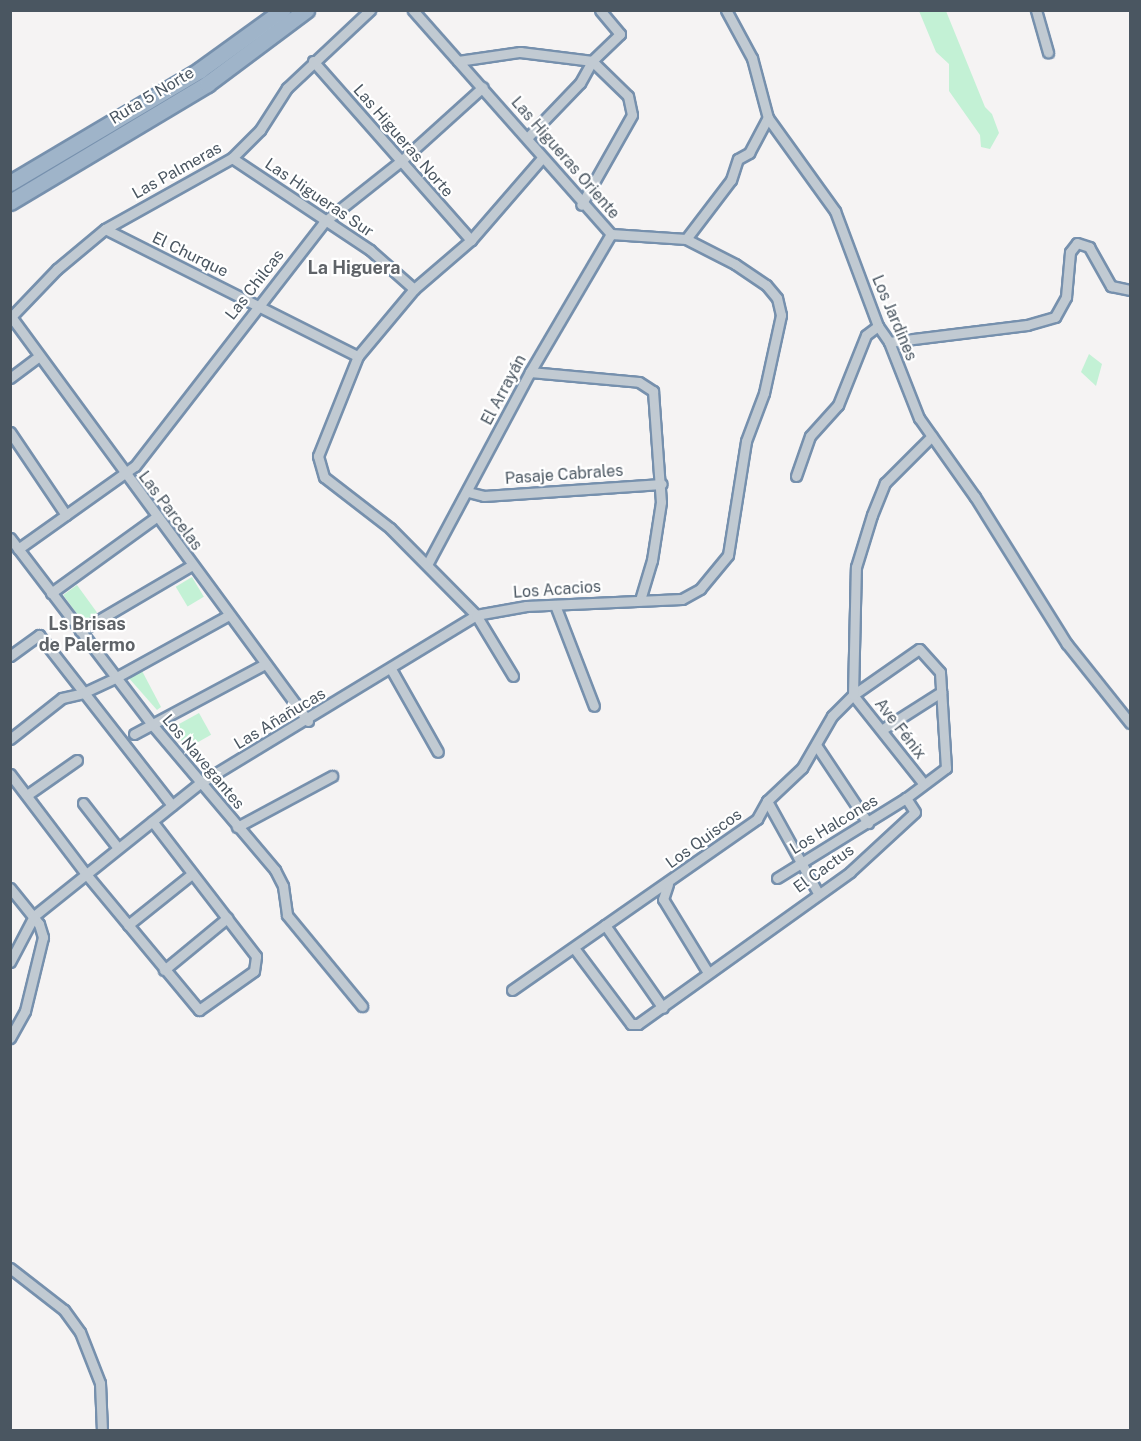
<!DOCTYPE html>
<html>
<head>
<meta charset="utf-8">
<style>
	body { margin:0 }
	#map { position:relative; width:1141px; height:1441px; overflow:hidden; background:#f5f3f3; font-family:"Public Sans",sans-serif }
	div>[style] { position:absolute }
	.green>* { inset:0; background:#c3f1d5; transform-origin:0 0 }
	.roads { filter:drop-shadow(2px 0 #7690ad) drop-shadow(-2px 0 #7690ad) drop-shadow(0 2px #7690ad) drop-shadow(0 -2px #7690ad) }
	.minor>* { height:9px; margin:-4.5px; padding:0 4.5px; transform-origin:4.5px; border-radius:4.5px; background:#c1cad2 }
	.trunk>* { height:15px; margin:-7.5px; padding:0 7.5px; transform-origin:7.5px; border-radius:7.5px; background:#9fb4c9 }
	span { translate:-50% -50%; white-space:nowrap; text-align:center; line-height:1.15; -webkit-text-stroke:4.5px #fff; paint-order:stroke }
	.street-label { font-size:16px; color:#4a5661 }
	.neighbourhood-label { font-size:18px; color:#5f6368; font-weight:700 }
	.frame { position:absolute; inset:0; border:12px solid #4a5661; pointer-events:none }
</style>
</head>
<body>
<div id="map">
	<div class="green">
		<i style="clip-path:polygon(919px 11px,946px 11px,985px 107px,992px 114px,999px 133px,990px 149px,981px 147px,980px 135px,949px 91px,949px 64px,936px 52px)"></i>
		<i style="clip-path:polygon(1089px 354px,1102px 364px,1096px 386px,1081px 372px)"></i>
		<i style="left:192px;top:577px;width:23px;height:19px;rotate:59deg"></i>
		<i style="left:77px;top:585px;width:34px;height:17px;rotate:54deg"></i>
		<i style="clip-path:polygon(141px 669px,161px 707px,157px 710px,127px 676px)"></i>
		<i style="left:199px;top:713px;width:25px;height:29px;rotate:61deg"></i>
	</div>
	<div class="roads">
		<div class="minor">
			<i style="left:726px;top:10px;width:55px;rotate:61.6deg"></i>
			<i style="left:752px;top:58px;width:62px;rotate:75.1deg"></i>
			<i style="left:768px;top:118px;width:115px;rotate:54.2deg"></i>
			<i style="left:835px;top:211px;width:123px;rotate:69.5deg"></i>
			<i style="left:878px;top:326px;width:19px;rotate:55deg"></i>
			<i style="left:889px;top:342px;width:82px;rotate:68.5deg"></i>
			<i style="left:919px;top:418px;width:97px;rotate:54.7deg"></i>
			<i style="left:975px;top:497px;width:173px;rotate:58deg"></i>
			<i style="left:1067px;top:644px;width:101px;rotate:51.4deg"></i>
			<i style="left:1036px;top:10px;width:44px;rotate:74.1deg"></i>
			<i style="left:313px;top:61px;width:239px;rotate:48.6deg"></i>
			<i style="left:458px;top:61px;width:63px;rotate:-8.3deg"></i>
			<i style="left:520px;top:52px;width:73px;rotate:7.1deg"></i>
			<i style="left:592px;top:61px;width:50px;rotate:44.2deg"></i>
			<i style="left:628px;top:96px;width:19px;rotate:78deg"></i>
			<i style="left:632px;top:115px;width:103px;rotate:119.5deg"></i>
			<i style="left:528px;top:137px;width:75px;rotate:-46.1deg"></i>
			<i style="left:580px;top:83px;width:25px;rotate:-61deg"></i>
			<i style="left:592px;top:61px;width:39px;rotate:-44deg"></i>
			<i style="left:620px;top:34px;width:31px;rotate:-130deg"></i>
			<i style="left:232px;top:158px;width:166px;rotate:33.7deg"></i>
			<i style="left:370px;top:250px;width:59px;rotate:41.6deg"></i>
			<i style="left:105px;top:229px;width:283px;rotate:26.7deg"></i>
			<i style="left:686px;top:239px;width:74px;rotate:-52.7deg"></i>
			<i style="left:731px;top:180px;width:22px;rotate:-72deg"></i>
			<i style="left:738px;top:159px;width:13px;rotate:-29deg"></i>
			<i style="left:749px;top:153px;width:40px;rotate:-62deg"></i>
			<i style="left:10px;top:318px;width:68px;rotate:-46.2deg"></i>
			<i style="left:57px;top:269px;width:62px;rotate:-39.8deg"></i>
			<i style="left:105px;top:229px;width:145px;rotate:-29.2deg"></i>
			<i style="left:232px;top:158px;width:40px;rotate:-45deg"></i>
			<i style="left:260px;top:130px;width:50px;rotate:-57.3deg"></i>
			<i style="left:287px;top:88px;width:114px;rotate:-43.2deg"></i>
			<i style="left:12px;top:318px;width:500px;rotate:53.7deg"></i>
			<i style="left:889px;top:342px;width:139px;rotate:-7deg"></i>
			<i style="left:1027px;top:325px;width:29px;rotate:-16deg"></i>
			<i style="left:1055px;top:317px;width:23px;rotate:-61deg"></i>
			<i style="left:1066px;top:297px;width:45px;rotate:-84.9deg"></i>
			<i style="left:1070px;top:252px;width:11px;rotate:-52deg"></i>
			<i style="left:1077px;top:243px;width:13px;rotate:18deg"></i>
			<i style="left:1089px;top:247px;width:45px;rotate:60.6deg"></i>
			<i style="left:1111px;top:286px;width:19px;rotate:12deg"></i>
			<i style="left:530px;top:372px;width:109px;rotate:5.2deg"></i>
			<i style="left:639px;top:382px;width:17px;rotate:33deg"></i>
			<i style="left:653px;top:391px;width:111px;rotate:85.9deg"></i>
			<i style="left:661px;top:502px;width:59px;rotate:98.8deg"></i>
			<i style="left:652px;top:560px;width:42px;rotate:106.7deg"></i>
			<i style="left:10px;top:378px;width:36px;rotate:-37deg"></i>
			<i style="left:10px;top:432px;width:100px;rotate:56deg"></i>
			<i style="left:796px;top:476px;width:42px;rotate:-70.7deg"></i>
			<i style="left:810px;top:436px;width:42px;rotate:-47.9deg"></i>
			<i style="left:838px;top:405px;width:75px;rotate:-68.2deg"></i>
			<i style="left:866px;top:335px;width:15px;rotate:-37deg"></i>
			<i style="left:468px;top:492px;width:16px;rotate:14deg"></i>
			<i style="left:484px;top:496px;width:178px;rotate:-3.9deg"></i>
			<i style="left:10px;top:538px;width:231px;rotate:52.7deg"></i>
			<i style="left:150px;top:722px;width:194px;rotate:49.8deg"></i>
			<i style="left:275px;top:870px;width:18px;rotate:63deg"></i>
			<i style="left:283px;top:886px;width:29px;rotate:82deg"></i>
			<i style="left:287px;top:915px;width:118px;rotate:50.5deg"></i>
			<i style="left:18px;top:549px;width:143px;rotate:-35.4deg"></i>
			<i style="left:135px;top:466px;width:309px;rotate:-52.2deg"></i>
			<i style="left:324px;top:222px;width:98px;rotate:-38.4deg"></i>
			<i style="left:401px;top:161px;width:110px;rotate:-42.1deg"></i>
			<i style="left:428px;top:563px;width:217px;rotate:-61.9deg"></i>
			<i style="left:530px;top:372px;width:160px;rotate:-59.6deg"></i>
			<i style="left:51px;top:593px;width:130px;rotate:-35.9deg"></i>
			<i style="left:555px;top:605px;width:108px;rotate:68.9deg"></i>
			<i style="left:80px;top:631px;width:130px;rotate:-30.5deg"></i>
			<i style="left:10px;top:656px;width:36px;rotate:-36deg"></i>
			<i style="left:39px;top:635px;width:216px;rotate:52deg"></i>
			<i style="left:391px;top:669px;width:95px;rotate:60.5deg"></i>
			<i style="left:513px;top:676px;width:71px;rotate:-121.2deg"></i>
			<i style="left:476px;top:615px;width:122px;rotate:-134.7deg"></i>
			<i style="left:390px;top:528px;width:83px;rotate:-142.3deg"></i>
			<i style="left:324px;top:477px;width:22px;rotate:-106deg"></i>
			<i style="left:318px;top:456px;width:108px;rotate:-68.2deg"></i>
			<i style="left:358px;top:356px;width:87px;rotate:-50.1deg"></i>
			<i style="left:414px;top:289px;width:75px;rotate:-40.7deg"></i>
			<i style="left:471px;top:240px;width:108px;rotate:-49.1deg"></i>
			<i style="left:883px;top:729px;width:69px;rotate:-32.5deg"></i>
			<i style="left:134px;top:734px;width:149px;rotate:-28.1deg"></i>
			<i style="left:10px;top:739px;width:66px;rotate:-38.3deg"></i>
			<i style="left:62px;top:698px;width:22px;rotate:-13deg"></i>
			<i style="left:83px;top:693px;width:35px;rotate:-25deg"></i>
			<i style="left:115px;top:678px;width:130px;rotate:-28.9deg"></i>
			<i style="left:816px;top:745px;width:94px;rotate:56.3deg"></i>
			<i style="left:10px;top:774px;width:126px;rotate:52.8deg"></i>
			<i style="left:86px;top:874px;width:177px;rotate:50.3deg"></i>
			<i style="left:199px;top:1010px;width:67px;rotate:-35.3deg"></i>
			<i style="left:254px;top:971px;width:15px;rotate:-82deg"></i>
			<i style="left:256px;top:956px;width:170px;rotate:-127.6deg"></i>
			<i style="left:27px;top:795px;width:61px;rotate:-35deg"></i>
			<i style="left:767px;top:801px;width:105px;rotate:61deg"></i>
			<i style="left:83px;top:803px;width:57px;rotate:52.1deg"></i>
			<i style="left:237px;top:827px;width:108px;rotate:-28.2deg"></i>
			<i style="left:777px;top:878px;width:152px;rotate:-31.8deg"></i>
			<i style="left:668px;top:884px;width:16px;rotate:108deg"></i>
			<i style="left:663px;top:899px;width:84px;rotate:58.6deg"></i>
			<i style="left:10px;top:888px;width:46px;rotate:51.1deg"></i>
			<i style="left:39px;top:924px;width:14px;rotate:73deg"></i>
			<i style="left:43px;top:937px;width:76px;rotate:103.7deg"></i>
			<i style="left:25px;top:1011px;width:31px;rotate:119deg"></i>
			<i style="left:128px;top:925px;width:82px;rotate:-38.6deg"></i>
			<i style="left:605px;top:925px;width:101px;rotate:55.1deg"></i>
			<i style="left:574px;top:948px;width:95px;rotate:53.1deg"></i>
			<i style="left:631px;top:1024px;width:7px"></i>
			<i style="left:638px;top:1024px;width:261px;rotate:-35.6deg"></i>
			<i style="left:850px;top:872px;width:88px;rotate:-42.7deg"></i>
			<i style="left:915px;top:812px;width:17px;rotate:-123deg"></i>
			<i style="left:906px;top:798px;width:50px;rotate:-36.9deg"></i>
			<i style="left:946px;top:768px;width:96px;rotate:-93.6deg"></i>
			<i style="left:940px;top:672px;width:31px;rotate:-132deg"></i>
			<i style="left:919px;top:649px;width:80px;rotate:145.1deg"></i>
			<i style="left:853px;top:695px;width:112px;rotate:51.5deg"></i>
			<i style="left:10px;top:962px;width:52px;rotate:-62.4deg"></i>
			<i style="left:34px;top:916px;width:213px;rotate:-38.7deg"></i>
			<i style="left:200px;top:783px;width:323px;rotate:-31.3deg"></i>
			<i style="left:476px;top:615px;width:51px;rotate:-10.2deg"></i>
			<i style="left:526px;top:606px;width:156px;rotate:-2.6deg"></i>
			<i style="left:682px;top:599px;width:21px;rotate:-29deg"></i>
			<i style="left:700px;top:589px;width:44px;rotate:-50.5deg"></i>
			<i style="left:728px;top:555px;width:115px;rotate:-81deg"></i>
			<i style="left:746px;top:441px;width:51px;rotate:-69.4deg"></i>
			<i style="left:764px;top:393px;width:80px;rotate:-77.7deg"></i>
			<i style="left:781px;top:315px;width:17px;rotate:-103deg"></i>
			<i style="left:777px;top:298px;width:17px;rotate:-130deg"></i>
			<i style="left:766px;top:285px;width:37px;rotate:-146deg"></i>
			<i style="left:735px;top:264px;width:55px;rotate:-153deg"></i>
			<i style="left:686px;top:239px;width:75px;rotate:-176.2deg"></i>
			<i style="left:611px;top:234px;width:299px;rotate:-131.5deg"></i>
			<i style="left:164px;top:970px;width:82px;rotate:-39.5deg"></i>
			<i style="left:512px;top:990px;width:299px;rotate:-34.9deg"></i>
			<i style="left:757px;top:819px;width:21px;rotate:-61deg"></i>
			<i style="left:767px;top:801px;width:48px;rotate:-43.3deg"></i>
			<i style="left:802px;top:768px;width:60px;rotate:-60deg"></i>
			<i style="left:832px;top:716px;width:30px;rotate:-45deg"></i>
			<i style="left:853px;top:695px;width:128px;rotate:-88.7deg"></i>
			<i style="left:856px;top:567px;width:54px;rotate:-72.9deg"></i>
			<i style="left:872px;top:515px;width:35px;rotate:-68deg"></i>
			<i style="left:885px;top:483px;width:66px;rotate:-45deg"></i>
			<i style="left:10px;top:1268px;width:68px;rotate:37.9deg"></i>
			<i style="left:64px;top:1310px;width:27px;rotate:54deg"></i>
			<i style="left:80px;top:1332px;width:55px;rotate:68.6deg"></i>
			<i style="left:100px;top:1383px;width:47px;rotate:87.6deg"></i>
		</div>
		<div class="trunk">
			<i style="left:10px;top:183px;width:221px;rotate:-30.7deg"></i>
			<i style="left:200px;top:70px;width:102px;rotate:-35.9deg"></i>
			<i style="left:10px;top:202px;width:230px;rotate:-30.9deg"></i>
			<i style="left:207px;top:84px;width:124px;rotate:-36.8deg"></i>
		</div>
	</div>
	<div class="street-label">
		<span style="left:152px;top:96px;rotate:-31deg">Ruta 5 Norte</span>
		<span style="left:403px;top:141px;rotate:49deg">Las Higueras Norte</span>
		<span style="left:565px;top:158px;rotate:49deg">Las Higueras Oriente</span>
		<span style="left:177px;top:171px;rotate:-29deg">Las Palmeras</span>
		<span style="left:319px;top:198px;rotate:34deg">Las Higueras Sur</span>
		<span style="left:190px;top:255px;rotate:26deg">El Churque</span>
		<span style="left:255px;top:285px;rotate:-52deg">Las Chilcas</span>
		<span style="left:894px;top:318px;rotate:67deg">Los Jardines</span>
		<span style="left:504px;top:390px;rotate:-62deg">El Arrayán</span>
		<span style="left:564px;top:475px;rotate:-4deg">Pasaje Cabrales</span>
		<span style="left:170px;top:511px;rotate:53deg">Las Parcelas</span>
		<span style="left:557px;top:590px;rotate:-4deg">Los Acacios</span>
		<span style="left:280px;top:719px;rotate:-31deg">Las Añañucas</span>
		<span style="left:900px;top:729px;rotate:52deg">Ave Fénix</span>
		<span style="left:203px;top:762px;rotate:50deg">Los Navegantes</span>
		<span style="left:834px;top:825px;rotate:-31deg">Los Halcones</span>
		<span style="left:704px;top:839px;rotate:-36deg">Los Quiscos</span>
		<span style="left:824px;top:869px;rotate:-36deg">El Cactus</span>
	</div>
	<div class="neighbourhood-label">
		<span style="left:354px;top:268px">La Higuera</span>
		<span style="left:87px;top:635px">Ls Brisas<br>de Palermo</span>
	</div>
	<div class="frame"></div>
</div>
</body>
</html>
